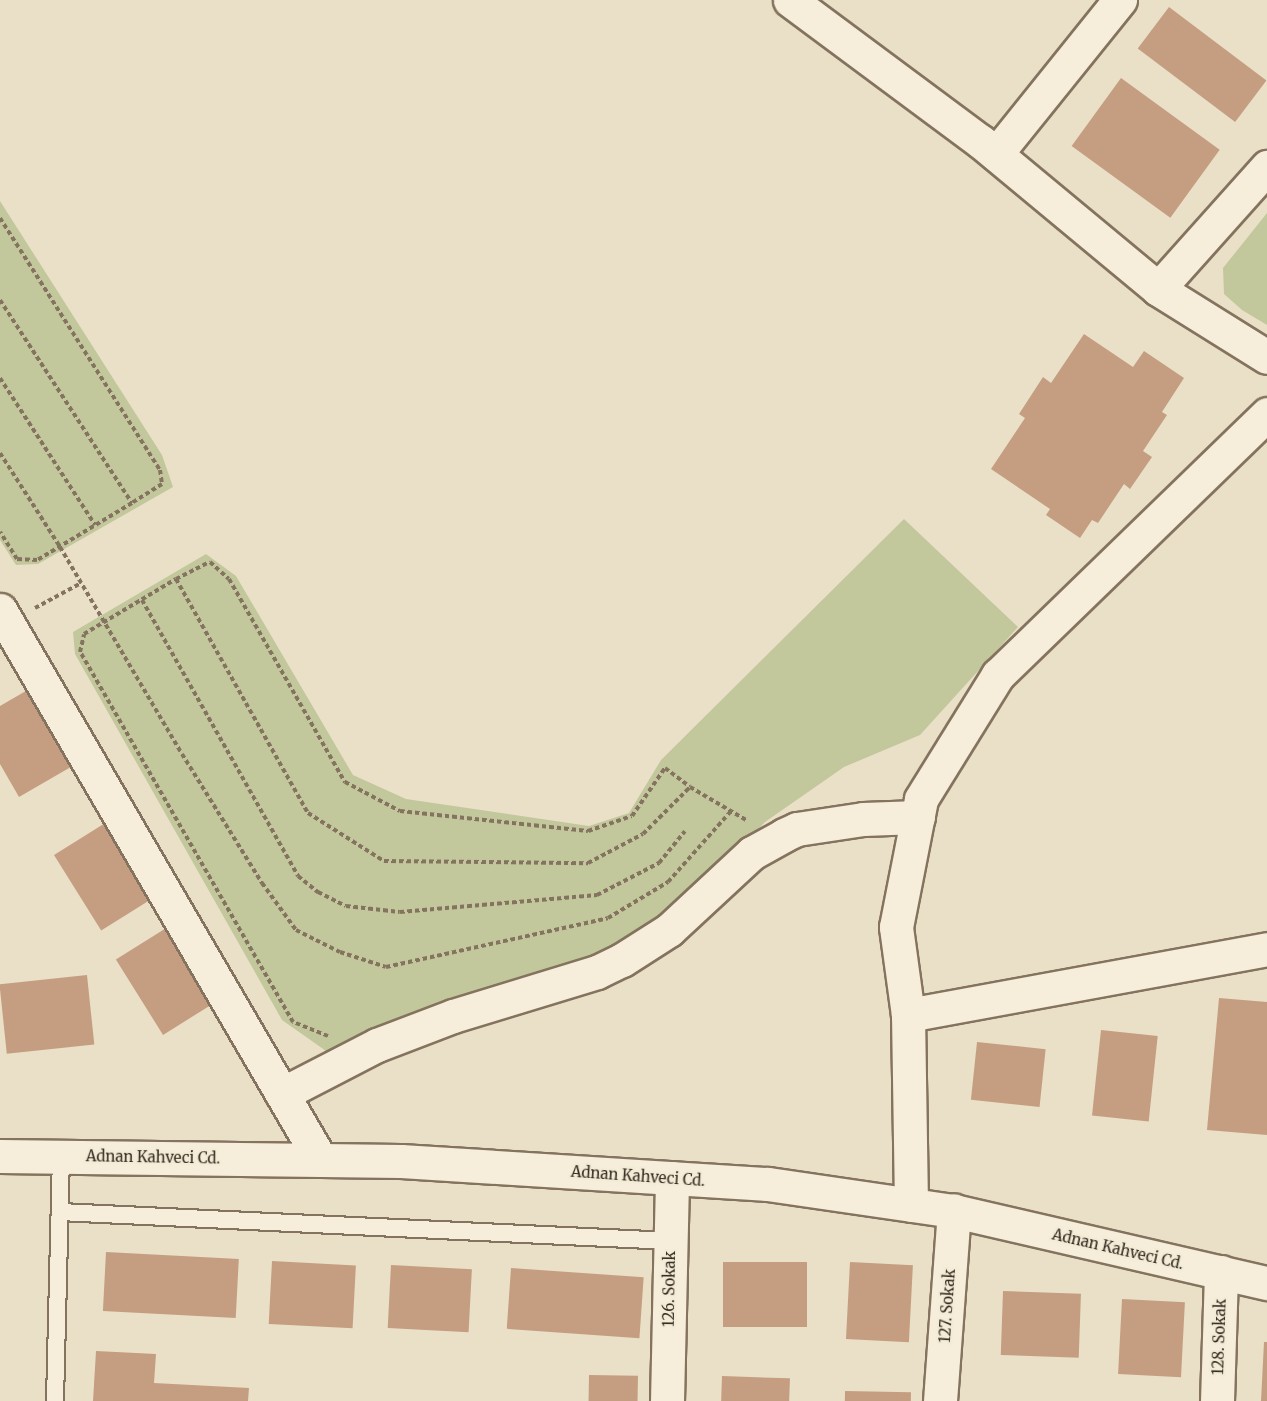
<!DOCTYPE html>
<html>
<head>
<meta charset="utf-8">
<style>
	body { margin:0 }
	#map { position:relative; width:1267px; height:1401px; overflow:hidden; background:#eae0c7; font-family:Merriweather,serif }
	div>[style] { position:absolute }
	.green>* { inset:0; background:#c2c89c }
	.building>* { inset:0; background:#c59e81; transform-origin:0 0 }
	.path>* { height:4px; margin-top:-2px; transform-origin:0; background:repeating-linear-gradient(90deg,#84735e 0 4.5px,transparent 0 7.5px) }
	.roads { filter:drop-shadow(2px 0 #84735e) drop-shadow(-2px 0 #84735e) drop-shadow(0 2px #84735e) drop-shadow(0 -2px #84735e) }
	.lane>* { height:16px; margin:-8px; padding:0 8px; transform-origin:8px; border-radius:8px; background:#f6eeda }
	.street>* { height:33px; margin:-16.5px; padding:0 16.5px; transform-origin:16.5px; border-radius:16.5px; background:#f6eeda }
	.secondary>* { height:33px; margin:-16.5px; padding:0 16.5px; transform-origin:16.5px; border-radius:16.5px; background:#f6eeda }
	span { translate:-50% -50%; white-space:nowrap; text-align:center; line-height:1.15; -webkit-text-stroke:4.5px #f2ebd6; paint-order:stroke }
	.street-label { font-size:15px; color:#362b21 }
</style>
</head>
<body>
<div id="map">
	<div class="green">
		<i style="clip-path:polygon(0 201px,162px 455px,173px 487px,38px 564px,16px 565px,0 540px)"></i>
		<i style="clip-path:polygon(1267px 213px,1267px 325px,1242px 310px,1224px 294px,1223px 268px)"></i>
		<i style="clip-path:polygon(904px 519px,1018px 627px,920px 735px,844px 767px,765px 822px,673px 919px,598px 956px,326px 1051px,282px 1020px,75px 654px,73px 632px,206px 554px,236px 576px,353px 775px,406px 799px,589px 826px,629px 813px,661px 760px)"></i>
	</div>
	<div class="building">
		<i style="left:1169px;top:7px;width:122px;height:52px;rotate:37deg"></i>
		<i style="left:1121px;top:78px;width:122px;height:84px;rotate:36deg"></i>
		<i style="clip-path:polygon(1084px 334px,1133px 367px,1144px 351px,1184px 378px,1162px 412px,1167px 415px,1143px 451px,1152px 457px,1130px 489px,1124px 484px,1098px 523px,1092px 520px,1080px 538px,1046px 515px,1050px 509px,991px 469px,1025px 418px,1019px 414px,1043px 377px,1051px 383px)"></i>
		<i style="clip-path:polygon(31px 688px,76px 764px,19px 797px,0 764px,0 706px)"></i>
		<i style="left:110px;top:820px;width:89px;height:66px;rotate:58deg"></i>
		<i style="left:171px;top:925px;width:89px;height:65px;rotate:58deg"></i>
		<i style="left:87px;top:975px;width:70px;height:88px;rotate:84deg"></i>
		<i style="clip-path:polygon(1219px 998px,1267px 1002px,1267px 1135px,1207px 1130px)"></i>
		<i style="left:1101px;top:1030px;width:57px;height:86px;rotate:6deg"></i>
		<i style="left:977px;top:1042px;width:69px;height:58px;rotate:6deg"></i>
		<i style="left:106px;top:1252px;width:133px;height:59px;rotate:3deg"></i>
		<i style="left:272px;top:1261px;width:84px;height:63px;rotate:3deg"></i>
		<i style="left:723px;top:1262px;width:84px;height:65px"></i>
		<i style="left:850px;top:1262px;width:63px;height:77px;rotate:3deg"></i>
		<i style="left:391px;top:1265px;width:81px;height:63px;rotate:3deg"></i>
		<i style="left:511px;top:1268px;width:133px;height:61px;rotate:4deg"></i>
		<i style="left:1003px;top:1291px;width:78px;height:64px;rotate:2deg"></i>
		<i style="left:1122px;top:1299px;width:63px;height:75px;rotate:3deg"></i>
		<i style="clip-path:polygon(1264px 1342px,1267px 1342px,1267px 1401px,1261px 1401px)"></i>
		<i style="clip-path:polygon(96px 1351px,156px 1354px,154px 1383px,249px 1388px,248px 1401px,93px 1401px)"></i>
		<i style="left:589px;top:1375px;width:49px;height:26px;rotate:1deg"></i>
		<i style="left:722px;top:1376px;width:68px;height:25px;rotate:2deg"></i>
		<i style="left:845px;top:1391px;width:66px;height:10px;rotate:1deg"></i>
	</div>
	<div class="path">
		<i style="left:0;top:218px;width:299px;rotate:57.6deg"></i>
		<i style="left:160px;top:470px;width:14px;rotate:82deg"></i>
		<i style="left:162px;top:484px;width:36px;rotate:148deg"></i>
		<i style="left:0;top:300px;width:242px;rotate:57deg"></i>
		<i style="left:132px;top:503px;width:111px;rotate:149deg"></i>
		<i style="left:37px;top:560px;width:20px;rotate:-177deg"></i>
		<i style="left:17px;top:559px;width:32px;rotate:-122deg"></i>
		<i style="left:0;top:378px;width:175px;rotate:57.1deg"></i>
		<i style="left:0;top:453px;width:112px;rotate:57.4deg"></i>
		<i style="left:60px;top:547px;width:240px;rotate:59.5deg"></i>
		<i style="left:182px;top:754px;width:152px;rotate:58.2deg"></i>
		<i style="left:262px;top:883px;width:58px;rotate:54.1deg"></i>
		<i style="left:296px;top:930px;width:49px;rotate:26.6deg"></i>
		<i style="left:340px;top:952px;width:48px;rotate:18.1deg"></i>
		<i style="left:386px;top:967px;width:227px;rotate:-12.4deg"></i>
		<i style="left:608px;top:918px;width:70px;rotate:-31deg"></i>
		<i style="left:668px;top:882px;width:95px;rotate:-48.4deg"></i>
		<i style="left:176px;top:579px;width:269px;rotate:60.6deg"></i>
		<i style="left:308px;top:813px;width:90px;rotate:32.3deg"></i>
		<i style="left:384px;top:861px;width:204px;rotate:0.6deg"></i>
		<i style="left:588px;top:863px;width:62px;rotate:-27.8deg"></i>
		<i style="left:643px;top:834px;width:66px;rotate:-45deg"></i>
		<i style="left:690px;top:787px;width:67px;rotate:30.4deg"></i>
		<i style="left:142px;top:600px;width:317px;rotate:60.5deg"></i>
		<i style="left:298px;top:876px;width:26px;rotate:39deg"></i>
		<i style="left:318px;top:892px;width:31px;rotate:27deg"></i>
		<i style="left:346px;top:906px;width:54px;rotate:6.3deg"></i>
		<i style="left:400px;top:912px;width:198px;rotate:-4.9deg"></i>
		<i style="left:597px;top:895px;width:70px;rotate:-27.3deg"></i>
		<i style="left:659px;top:863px;width:41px;rotate:-50.9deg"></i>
		<i style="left:35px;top:608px;width:52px;rotate:-28.5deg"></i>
		<i style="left:328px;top:1036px;width:38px;rotate:-158deg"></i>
		<i style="left:293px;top:1022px;width:427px;rotate:-119.9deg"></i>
		<i style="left:80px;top:652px;width:18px;rotate:-77deg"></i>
		<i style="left:84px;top:634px;width:107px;rotate:-30.9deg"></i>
		<i style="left:176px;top:579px;width:38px;rotate:-27deg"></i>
		<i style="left:210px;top:562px;width:25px;rotate:42deg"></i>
		<i style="left:229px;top:579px;width:234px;rotate:60.3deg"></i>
		<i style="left:345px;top:782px;width:62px;rotate:27.8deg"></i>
		<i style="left:400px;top:811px;width:189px;rotate:6.1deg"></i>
		<i style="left:588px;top:831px;width:46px;rotate:-18.8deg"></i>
		<i style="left:632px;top:816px;width:58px;rotate:-55.5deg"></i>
		<i style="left:665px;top:768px;width:31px;rotate:37deg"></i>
	</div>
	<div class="roads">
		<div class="lane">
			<i style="left:60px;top:1212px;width:612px;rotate:2.72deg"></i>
			<i style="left:55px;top:1401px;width:245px;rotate:-88.6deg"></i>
		</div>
		<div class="street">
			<i style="left:790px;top:0;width:237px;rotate:36.6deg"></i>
			<i style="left:980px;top:141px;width:231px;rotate:39.7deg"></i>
			<i style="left:1158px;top:289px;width:128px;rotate:32deg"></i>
			<i style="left:996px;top:154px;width:198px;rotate:-51.2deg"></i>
			<i style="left:1158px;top:289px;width:164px;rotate:-48.2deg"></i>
			<i style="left:0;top:610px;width:635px;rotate:59.76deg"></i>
			<i style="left:908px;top:1015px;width:89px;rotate:-97.8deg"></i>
			<i style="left:896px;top:927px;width:130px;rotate:-78.9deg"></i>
			<i style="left:921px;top:799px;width:146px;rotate:-58.2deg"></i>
			<i style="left:998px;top:675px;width:375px;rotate:-44.1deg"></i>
			<i style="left:282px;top:1094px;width:107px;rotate:-27.3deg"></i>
			<i style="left:377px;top:1045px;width:81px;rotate:-20.9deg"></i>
			<i style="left:453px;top:1016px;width:151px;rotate:-17deg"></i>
			<i style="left:597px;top:972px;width:28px;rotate:-26deg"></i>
			<i style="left:622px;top:960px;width:56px;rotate:-32.6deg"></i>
			<i style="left:669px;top:930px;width:113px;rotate:-42.9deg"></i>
			<i style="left:752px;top:853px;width:37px;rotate:-29deg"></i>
			<i style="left:784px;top:835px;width:14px;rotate:-25deg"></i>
			<i style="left:797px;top:829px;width:67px;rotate:-8.6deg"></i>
			<i style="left:863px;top:819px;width:55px;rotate:-2.1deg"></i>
			<i style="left:911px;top:1205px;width:190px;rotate:-90.9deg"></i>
			<i style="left:908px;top:1015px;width:365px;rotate:-10.4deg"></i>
			<i style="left:667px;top:1401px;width:223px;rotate:-88.7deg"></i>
			<i style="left:940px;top:1401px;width:191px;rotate:-85.8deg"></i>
			<i style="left:1217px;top:1401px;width:129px;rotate:-88.2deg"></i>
		</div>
		<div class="secondary">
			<i style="left:0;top:1156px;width:401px;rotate:0.7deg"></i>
			<i style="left:401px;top:1161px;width:368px;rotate:3.6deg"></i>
			<i style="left:768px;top:1184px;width:188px;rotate:8.3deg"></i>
			<i style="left:954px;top:1211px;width:321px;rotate:13deg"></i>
		</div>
	</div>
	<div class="street-label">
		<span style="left:153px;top:1157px;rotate:1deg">Adnan Kahveci Cd.</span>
		<span style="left:638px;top:1176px;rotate:4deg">Adnan Kahveci Cd.</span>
		<span style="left:1118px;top:1249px;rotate:13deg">Adnan Kahveci Cd.</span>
		<span style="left:669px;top:1289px;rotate:-89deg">126. Sokak</span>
		<span style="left:947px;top:1306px;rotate:-86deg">127. Sokak</span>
		<span style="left:1219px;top:1337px;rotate:-88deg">128. Sokak</span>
	</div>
</div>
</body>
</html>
